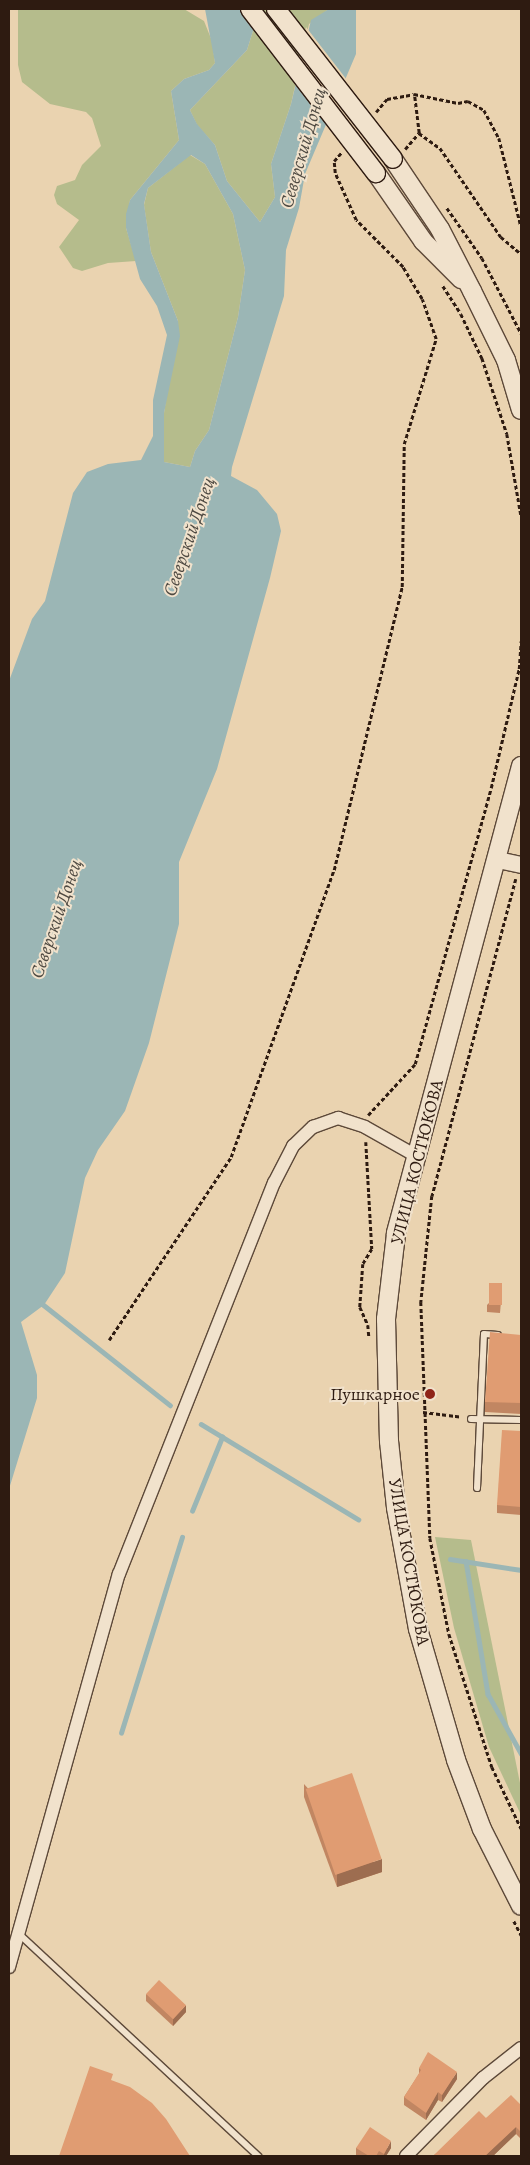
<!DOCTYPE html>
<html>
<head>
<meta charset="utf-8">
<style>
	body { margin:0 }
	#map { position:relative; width:530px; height:2165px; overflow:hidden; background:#ead3b0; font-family:Alegreya,serif }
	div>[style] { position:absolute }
	.green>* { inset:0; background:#b5bc8c }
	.water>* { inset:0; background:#9bb6b5 }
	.pier>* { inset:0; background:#ead3b0 }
	.stream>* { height:4.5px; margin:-2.25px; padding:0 2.25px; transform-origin:2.25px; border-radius:2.25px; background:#9bb6b5 }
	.path>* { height:2.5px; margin-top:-1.25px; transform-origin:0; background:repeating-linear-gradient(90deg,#2e1b11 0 4px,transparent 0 6.5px) }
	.roads { filter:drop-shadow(1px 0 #5d4939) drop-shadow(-1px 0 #5d4939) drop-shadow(0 1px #5d4939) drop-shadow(0 -1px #5d4939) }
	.service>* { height:6px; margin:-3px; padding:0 3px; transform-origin:3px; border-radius:3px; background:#f1e2cc }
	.minor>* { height:12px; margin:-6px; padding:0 6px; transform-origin:6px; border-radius:6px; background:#f1e2cc }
	.tertiary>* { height:16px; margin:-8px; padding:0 8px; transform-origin:8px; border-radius:8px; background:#f1e2cc }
	.secondary>* { height:18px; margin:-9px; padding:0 9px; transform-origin:9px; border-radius:9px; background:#f1e2cc }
	.bridges { filter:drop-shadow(1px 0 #2e1b11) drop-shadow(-1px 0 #2e1b11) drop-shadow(0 1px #2e1b11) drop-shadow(0 -1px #2e1b11) }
	.secondary-bridge>* { height:18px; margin:-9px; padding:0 9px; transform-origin:9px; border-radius:9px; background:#f1e2cc }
	.wall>* { inset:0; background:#c18662 }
	.shaded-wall>* { inset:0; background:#9d6d50 }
	.building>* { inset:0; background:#e09c72; transform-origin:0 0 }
	.dots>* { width:14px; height:14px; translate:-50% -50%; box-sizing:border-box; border:2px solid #f1e2cc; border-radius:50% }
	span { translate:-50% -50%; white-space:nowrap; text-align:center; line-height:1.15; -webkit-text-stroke:4px #f1e2cc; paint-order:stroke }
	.street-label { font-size:18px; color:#2e1b11 }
	.poi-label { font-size:18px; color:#2e1b11 }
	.right { translate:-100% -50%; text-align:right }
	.water-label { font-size:19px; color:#4f4a42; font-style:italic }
	.frame { position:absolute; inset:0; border:10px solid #2e1b11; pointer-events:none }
</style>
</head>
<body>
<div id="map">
	<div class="green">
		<i style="clip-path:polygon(18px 9px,184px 9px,204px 21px,212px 41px,215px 63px,209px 70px,184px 79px,171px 91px,179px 140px,130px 200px,126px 228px,136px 261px,108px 263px,82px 271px,73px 268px,59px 247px,79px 220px,57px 204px,54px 195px,57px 186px,75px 180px,82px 165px,101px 146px,92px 118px,86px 112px,50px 104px,22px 82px,18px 65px)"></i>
		<i style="clip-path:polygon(260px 9px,329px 9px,309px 24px,291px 104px,271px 164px,275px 197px,260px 222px,227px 181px,215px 145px,197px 125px,190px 110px,247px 50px)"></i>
		<i style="clip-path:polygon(190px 155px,205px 164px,233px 214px,245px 270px,238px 317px,209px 430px,195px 451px,190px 467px,164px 462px,164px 413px,178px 321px,151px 252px,144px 205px,148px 188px)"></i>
		<i style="clip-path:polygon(435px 1537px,471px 1540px,521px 1788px,521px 1815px,489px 1747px,454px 1628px)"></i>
	</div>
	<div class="water">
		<i style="clip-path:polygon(evenodd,205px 9px,260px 9px,247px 50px,190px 110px,197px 124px,215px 145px,227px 181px,260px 222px,275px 197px,271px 164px,291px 104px,311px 20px,329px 9px,356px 9px,356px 54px,305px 174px,299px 208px,286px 250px,284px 296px,232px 467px,231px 476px,257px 490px,277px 514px,281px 531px,270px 578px,217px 769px,179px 862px,179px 924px,149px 1043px,125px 1111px,98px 1150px,85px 1178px,65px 1273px,44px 1305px,21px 1322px,37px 1375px,37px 1398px,9px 1489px,9px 681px,32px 619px,45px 601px,73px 493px,87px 472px,108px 464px,141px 460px,153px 436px,153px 400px,167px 335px,157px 306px,140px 279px,126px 228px,126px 214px,130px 200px,179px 140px,171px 91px,184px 79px,209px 70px,215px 63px,205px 9px,191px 155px,205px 164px,233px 214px,245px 270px,238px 317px,209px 430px,195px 451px,190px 467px,164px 462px,164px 413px,180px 336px,178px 321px,151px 252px,144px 204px,148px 188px,191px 155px)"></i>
	</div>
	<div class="pier">
		<i style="clip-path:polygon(306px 27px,347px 80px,327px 125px,293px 82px)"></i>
	</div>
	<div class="stream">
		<i style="left:40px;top:1302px;width:166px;rotate:38.4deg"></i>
		<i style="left:201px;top:1424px;width:184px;rotate:31.2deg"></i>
		<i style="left:192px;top:1511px;width:80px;rotate:-67.9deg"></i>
		<i style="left:450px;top:1559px;width:72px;rotate:8.8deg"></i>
		<i style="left:466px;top:1561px;width:135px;rotate:80.6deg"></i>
		<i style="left:488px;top:1694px;width:68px;rotate:60.8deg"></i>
		<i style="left:121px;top:1733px;width:205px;rotate:-72.7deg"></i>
	</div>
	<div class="path">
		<i style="left:376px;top:112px;width:17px;rotate:-50deg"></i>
		<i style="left:387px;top:99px;width:27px;rotate:-10deg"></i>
		<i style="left:414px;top:94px;width:45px;rotate:11.6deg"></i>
		<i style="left:458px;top:103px;width:10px;rotate:-11deg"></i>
		<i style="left:468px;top:101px;width:18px;rotate:29deg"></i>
		<i style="left:484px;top:110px;width:32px;rotate:62deg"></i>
		<i style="left:499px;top:138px;width:91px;rotate:76deg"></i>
		<i style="left:419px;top:133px;width:26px;rotate:36deg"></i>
		<i style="left:440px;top:148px;width:108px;rotate:55.6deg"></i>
		<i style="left:501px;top:237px;width:26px;rotate:40deg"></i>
		<i style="left:405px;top:149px;width:21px;rotate:-49deg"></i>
		<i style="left:419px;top:133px;width:39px;rotate:-97deg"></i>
		<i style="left:447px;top:208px;width:61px;rotate:55deg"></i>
		<i style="left:482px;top:258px;width:85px;rotate:62.5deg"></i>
		<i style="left:443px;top:286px;width:33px;rotate:57deg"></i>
		<i style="left:461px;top:314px;width:49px;rotate:64.5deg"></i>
		<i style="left:482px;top:358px;width:80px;rotate:71.8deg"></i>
		<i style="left:507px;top:434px;width:82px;rotate:80.2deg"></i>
		<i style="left:516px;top:879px;width:328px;rotate:104.8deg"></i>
		<i style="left:432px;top:1196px;width:107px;rotate:95.9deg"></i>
		<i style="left:421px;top:1302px;width:236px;rotate:87.8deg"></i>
		<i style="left:430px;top:1538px;width:98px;rotate:78.8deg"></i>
		<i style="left:449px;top:1634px;width:140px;rotate:72.1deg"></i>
		<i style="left:492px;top:1767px;width:68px;rotate:64.6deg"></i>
		<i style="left:368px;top:1115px;width:69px;rotate:-47.3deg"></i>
		<i style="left:415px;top:1064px;width:286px;rotate:-74.6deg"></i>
		<i style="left:491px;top:788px;width:122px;rotate:-76.8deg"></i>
		<i style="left:519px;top:669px;width:28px;rotate:-86deg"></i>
		<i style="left:366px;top:1142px;width:107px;rotate:86.8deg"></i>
		<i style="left:372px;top:1249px;width:17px;rotate:121deg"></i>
		<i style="left:363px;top:1264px;width:43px;rotate:94deg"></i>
		<i style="left:360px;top:1307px;width:20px;rotate:66deg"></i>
		<i style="left:368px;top:1325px;width:12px;rotate:85deg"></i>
		<i style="left:109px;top:1340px;width:220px;rotate:-56.3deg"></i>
		<i style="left:231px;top:1157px;width:305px;rotate:-70.3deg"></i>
		<i style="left:334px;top:870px;width:291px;rotate:-76.5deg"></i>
		<i style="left:402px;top:587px;width:143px;rotate:-89.2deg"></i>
		<i style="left:404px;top:444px;width:110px;rotate:-73.1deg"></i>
		<i style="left:436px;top:339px;width:42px;rotate:-109.3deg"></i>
		<i style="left:422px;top:299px;width:37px;rotate:-121deg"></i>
		<i style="left:403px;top:267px;width:66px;rotate:-135deg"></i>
		<i style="left:356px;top:220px;width:51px;rotate:-114.1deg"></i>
		<i style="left:335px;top:173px;width:12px;rotate:-95deg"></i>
		<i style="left:334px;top:161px;width:11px;rotate:-49deg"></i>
		<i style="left:423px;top:1412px;width:39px;rotate:7deg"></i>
		<i style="left:514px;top:1921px;width:16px;rotate:63deg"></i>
	</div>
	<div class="roads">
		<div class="service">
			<i style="left:471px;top:1419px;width:50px;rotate:1.1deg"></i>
			<i style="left:477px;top:1488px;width:154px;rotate:-87.4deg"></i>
			<i style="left:484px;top:1334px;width:14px;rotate:4deg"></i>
			<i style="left:18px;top:1933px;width:328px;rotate:42.9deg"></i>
		</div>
		<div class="minor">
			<i style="left:9px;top:1967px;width:408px;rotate:-74.4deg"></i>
			<i style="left:119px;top:1574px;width:421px;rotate:-68.4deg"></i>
			<i style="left:274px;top:1183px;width:42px;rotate:-62.8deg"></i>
			<i style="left:293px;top:1146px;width:28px;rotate:-44deg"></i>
			<i style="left:313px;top:1127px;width:27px;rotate:-20deg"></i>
			<i style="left:338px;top:1118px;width:28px;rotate:18deg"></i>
			<i style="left:365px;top:1127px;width:61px;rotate:29.5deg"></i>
			<i style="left:406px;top:2156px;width:110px;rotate:-45.4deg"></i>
			<i style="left:483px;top:2078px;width:48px;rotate:-38.3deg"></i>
		</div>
		<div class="tertiary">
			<i style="left:498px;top:860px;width:24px;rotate:12deg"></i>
		</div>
		<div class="secondary">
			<i style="left:393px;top:159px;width:84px;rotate:56.1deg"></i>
			<i style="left:440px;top:229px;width:70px;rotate:62.7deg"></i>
			<i style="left:472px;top:291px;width:77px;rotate:63.8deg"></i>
			<i style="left:506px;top:360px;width:52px;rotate:73.3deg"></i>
			<i style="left:376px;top:173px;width:83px;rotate:55.3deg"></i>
			<i style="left:423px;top:241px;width:54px;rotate:45deg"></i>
			<i style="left:521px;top:766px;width:484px;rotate:105deg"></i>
			<i style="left:396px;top:1234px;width:86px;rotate:96.7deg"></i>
			<i style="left:386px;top:1319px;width:122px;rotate:88.6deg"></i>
			<i style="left:389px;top:1441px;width:67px;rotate:84deg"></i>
			<i style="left:396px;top:1508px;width:123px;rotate:79.7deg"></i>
			<i style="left:418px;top:1629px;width:136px;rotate:73.8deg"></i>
			<i style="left:456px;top:1760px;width:74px;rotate:69.4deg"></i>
			<i style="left:482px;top:1829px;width:86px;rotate:63.1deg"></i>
		</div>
	</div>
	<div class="bridges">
		<div class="secondary-bridge">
			<i style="left:250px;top:9px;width:207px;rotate:52.5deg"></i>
			<i style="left:276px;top:9px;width:190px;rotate:52deg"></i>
		</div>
	</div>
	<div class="wall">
		<i style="clip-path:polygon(502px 1290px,500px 1313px,487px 1312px,487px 1305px)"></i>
		<i style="clip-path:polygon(521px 1335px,521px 1414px,485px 1412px,485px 1402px)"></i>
		<i style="clip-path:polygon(521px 1431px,521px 1515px,497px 1513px,497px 1505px)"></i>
		<i style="clip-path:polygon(304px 1784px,382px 1872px,337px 1887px,304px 1797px)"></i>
		<i style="clip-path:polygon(146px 1994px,186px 2012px,173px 2026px,146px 2001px)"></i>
		<i style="clip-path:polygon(419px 2068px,457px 2079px,442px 2102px,438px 2100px,426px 2120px,404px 2105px,404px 2097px,419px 2074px)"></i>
		<i style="clip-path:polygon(521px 2105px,521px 2139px,516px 2134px,493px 2156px,434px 2156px,434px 2155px,486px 2118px)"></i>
		<i style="clip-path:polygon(356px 2148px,391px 2148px,386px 2156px,358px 2156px,356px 2155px)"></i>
	</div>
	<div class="shaded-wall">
		<i style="clip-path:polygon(382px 1859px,382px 1872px,337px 1887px,337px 1874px)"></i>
		<i style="clip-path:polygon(186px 2005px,186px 2012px,173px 2026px,173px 2019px)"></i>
		<i style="clip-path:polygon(457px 2072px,457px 2079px,442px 2102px,442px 2095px)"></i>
		<i style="clip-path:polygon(438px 2092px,438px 2100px,426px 2120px,426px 2113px)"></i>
		<i style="clip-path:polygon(516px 2127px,516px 2134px,493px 2156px,485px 2156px)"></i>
		<i style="clip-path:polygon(391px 2141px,391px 2148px,386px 2156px,384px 2156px,384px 2154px)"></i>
	</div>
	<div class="building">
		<i style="left:489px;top:1283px;width:13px;height:22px"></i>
		<i style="clip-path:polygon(490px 1332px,521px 1335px,521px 1403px,485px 1402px)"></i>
		<i style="clip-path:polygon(502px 1430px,521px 1431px,521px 1507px,497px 1505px)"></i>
		<i style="left:352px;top:1773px;width:91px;height:49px;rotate:71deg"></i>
		<i style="left:159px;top:1980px;width:37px;height:19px;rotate:43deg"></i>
		<i style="clip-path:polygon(428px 2052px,457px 2072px,442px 2095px,438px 2092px,426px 2113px,404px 2097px,421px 2070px,419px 2068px)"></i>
		<i style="clip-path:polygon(90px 2066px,113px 2074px,111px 2080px,130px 2087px,152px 2103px,166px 2119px,190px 2156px,59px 2156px)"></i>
		<i style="clip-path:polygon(511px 2095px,521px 2105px,521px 2132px,516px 2127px,485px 2156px,435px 2156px,434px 2155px,479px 2111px,486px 2118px)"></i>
		<i style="clip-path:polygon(370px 2127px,391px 2141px,384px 2154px,379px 2151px,376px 2156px,369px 2156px,356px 2148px)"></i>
	</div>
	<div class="dots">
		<i style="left:430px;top:1394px;background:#8f2418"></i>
	</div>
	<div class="street-label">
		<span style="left:417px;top:1162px;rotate:-76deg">УЛИЦА КОСТЮКОВА</span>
		<span style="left:409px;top:1562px;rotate:80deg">УЛИЦА КОСТЮКОВА</span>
	</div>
	<div class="poi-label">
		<span class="right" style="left:420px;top:1394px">Пушкарное</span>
	</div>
	<div class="water-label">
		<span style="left:304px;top:148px;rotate:-74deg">Северский Донец</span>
		<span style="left:190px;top:537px;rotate:-71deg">Северский Донец</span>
		<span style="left:57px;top:919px;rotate:-71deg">Северский Донец</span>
	</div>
	<div class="frame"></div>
</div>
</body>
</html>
